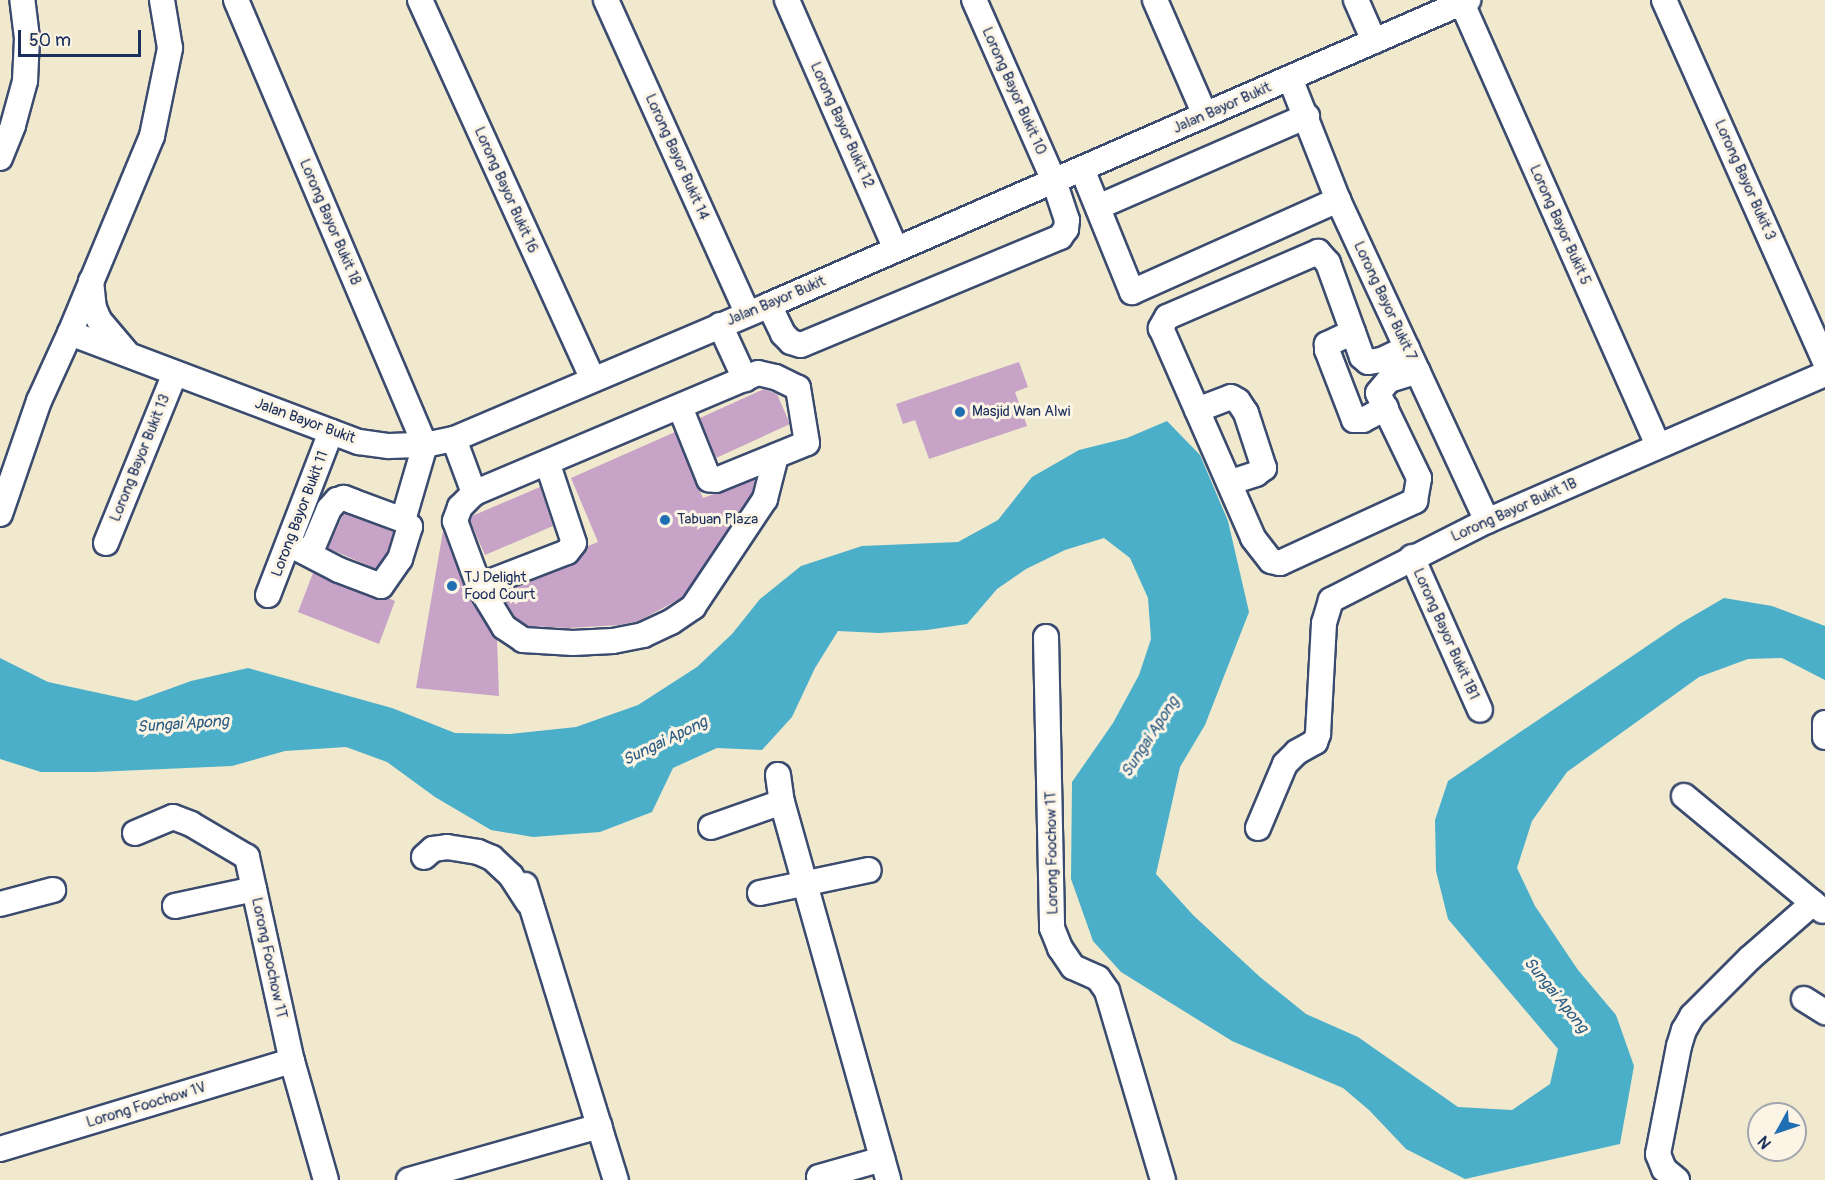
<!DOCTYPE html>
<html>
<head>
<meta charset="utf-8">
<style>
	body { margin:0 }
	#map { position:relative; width:1825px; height:1180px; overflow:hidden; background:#f0e9cd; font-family:Pangolin,sans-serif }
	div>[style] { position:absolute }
	.water>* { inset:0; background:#4bafca }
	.building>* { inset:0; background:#c6a3c7 }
	.roads { filter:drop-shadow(2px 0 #3b4b6f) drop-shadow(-2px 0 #3b4b6f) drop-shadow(0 2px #3b4b6f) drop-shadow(0 -2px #3b4b6f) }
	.minor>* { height:24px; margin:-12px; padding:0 12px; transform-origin:12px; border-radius:12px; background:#fff }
	.dots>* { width:16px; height:16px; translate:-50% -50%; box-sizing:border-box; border:3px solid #fcf5e5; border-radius:50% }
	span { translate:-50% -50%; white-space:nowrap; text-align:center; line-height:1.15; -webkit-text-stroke:6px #fcf5e5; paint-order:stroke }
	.street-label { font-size:15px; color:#1b2f5e }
	.poi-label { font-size:15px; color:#1b2f5e }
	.left { translate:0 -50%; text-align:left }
	.water-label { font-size:16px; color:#2c5c84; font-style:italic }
	.north { position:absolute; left:1747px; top:1102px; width:60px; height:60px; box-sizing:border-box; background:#fcf5e5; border:2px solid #a2a6af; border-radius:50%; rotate:230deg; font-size:16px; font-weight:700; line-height:24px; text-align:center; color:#1b2f5e }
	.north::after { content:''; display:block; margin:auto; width:21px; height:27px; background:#1f6fb2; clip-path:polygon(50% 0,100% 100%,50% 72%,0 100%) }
	.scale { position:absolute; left:18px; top:30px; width:123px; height:27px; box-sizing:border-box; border:3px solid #1b2f5e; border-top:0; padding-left:8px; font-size:18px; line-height:21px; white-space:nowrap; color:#1b2f5e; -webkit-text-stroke:4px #fcf5e5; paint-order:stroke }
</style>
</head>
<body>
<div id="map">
	<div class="water">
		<i style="clip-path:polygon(1167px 421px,1200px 455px,1228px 521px,1249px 612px,1205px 725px,1180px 767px,1156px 874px,1193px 915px,1260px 977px,1306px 1014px,1358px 1037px,1458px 1107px,1512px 1110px,1550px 1084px,1558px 1049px,1448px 919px,1436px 871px,1435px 820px,1448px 781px,1681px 623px,1724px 598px,1772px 606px,1825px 626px,1825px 680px,1782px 658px,1748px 659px,1699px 677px,1567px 772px,1532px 821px,1517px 868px,1535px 906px,1578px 970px,1616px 1015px,1634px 1066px,1620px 1144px,1465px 1179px,1406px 1149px,1369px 1110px,1343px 1088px,1232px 1041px,1121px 972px,1093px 941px,1071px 879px,1072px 782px,1113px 723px,1139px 675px,1151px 639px,1148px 598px,1130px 558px,1104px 538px,1065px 550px,1026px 569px,997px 589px,967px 624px,927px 630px,879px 633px,838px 631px,815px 668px,792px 717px,762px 750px,717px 748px,673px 768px,652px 812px,600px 832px,533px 837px,491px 830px,435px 797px,387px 762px,346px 747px,285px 751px,232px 766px,95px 772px,41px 772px,0 759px,0 658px,48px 682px,136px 701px,191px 681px,248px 668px,392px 708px,455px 733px,510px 734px,576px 727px,638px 705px,697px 667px,732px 634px,760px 599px,801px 566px,862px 546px,958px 542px,998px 520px,1032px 477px,1079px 450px,1127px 438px)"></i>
	</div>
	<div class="building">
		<i style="clip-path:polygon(1019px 362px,1028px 387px,1015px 392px,1027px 426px,929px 459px,915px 420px,903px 424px,896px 404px)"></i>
		<i style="clip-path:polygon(764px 389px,777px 394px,790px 424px,716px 458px,700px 418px)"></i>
		<i style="clip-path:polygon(675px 432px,703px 498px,755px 479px,752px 493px,683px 597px,639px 621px,619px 625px,568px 628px,528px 626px,515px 617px,500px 593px,572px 565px,588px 546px,598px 542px,571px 478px)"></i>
		<i style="clip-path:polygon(540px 487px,553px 526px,485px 555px,470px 521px,472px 516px)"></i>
		<i style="clip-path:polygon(344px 513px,394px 532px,387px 553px,376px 569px,328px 548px)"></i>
		<i style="clip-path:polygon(443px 531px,467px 593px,497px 639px,499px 696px,416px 688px)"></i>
		<i style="clip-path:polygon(313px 573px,376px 599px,388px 598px,395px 601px,379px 644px,298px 612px)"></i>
	</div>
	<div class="roads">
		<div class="minor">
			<i style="left:236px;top:0;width:483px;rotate:67deg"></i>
			<i style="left:425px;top:445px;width:78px;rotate:106.3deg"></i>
			<i style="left:420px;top:0;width:417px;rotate:65.5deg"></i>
			<i style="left:606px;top:0;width:343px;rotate:65.7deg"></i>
			<i style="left:787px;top:0;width:272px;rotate:66.4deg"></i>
			<i style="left:1155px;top:0;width:125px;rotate:66.5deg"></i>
			<i style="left:1356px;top:0;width:45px;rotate:66.3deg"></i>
			<i style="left:1664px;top:0;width:395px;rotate:66deg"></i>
			<i style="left:1462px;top:3px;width:484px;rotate:66.1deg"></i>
			<i style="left:1290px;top:78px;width:131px;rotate:68.5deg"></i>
			<i style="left:1338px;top:200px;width:354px;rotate:65.1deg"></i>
			<i style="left:0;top:158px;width:35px;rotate:-68deg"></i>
			<i style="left:13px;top:125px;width:46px;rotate:-74.7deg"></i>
			<i style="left:25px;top:81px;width:43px;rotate:-87.3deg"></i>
			<i style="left:27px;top:38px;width:38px;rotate:-97deg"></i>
			<i style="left:1082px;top:169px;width:133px;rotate:67.9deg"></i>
			<i style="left:1132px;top:292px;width:226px;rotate:-24.1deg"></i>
			<i style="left:1098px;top:207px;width:228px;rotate:-23.5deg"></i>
			<i style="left:91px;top:281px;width:27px;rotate:84deg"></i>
			<i style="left:94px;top:308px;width:13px;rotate:67deg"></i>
			<i style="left:99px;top:320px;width:42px;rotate:49.8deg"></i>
			<i style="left:769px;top:305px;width:32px;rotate:64deg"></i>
			<i style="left:783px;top:334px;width:11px;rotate:45deg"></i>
			<i style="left:791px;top:342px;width:10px;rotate:17deg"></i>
			<i style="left:801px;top:345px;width:281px;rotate:-22.6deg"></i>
			<i style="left:1060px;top:237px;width:10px;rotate:-53deg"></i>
			<i style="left:1066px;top:229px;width:9px;rotate:-84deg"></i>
			<i style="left:1067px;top:220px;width:41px;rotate:-108.4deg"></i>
			<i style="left:1054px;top:181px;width:198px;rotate:-113.8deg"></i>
			<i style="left:720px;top:325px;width:60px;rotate:65.2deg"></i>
			<i style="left:1353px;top:332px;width:29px;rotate:155deg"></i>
			<i style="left:1327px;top:344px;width:6px;rotate:90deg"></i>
			<i style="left:1327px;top:350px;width:75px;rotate:68.9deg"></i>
			<i style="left:1354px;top:420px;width:9px"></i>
			<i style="left:1363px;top:420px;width:26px;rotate:-28deg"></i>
			<i style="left:70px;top:333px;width:309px;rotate:20.7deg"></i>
			<i style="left:359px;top:442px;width:30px;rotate:8deg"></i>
			<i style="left:389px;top:446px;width:36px;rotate:-2deg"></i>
			<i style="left:425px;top:445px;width:30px;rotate:-12deg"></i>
			<i style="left:454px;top:439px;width:342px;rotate:-23deg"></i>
			<i style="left:769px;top:305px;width:763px;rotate:-23.57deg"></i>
			<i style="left:1407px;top:348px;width:29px;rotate:155deg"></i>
			<i style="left:1381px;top:360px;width:13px;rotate:171deg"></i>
			<i style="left:1368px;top:362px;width:8px;rotate:-140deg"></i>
			<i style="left:1362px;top:357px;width:100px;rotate:-109.9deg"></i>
			<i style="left:1328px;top:263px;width:15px;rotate:-132deg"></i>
			<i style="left:1318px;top:252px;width:164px;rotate:156.7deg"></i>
			<i style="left:1167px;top:317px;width:13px;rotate:119deg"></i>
			<i style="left:1161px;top:328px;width:229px;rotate:66.3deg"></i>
			<i style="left:1253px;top:538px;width:29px;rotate:52deg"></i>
			<i style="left:1271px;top:561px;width:9px;rotate:13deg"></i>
			<i style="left:1280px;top:563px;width:149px;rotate:-24.7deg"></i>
			<i style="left:1415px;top:501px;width:23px;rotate:-80deg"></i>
			<i style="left:1419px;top:478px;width:94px;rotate:-115.8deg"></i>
			<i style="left:1378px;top:393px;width:17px;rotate:-50deg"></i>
			<i style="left:1389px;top:380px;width:30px;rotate:-17deg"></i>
			<i style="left:680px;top:407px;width:78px;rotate:68.1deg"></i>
			<i style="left:709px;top:479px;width:7px;rotate:8deg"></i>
			<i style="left:716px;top:480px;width:98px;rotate:-22.1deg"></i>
			<i style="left:807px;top:443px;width:56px;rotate:-99.3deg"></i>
			<i style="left:798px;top:388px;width:25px;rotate:-154deg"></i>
			<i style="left:775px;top:377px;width:17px;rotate:-167deg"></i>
			<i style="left:758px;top:373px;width:308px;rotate:157.1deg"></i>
			<i style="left:474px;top:493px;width:20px;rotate:135deg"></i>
			<i style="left:460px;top:507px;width:15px;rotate:110deg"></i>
			<i style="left:455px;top:521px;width:69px;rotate:69.7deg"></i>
			<i style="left:479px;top:586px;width:48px;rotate:58.6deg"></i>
			<i style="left:504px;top:627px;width:23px;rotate:34deg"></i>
			<i style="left:523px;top:640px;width:50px;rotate:3.4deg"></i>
			<i style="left:573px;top:643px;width:40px;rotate:-2.9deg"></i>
			<i style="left:613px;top:641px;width:31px;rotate:-11deg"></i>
			<i style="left:643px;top:635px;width:31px;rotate:-25deg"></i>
			<i style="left:671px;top:622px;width:27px;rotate:-34deg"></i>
			<i style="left:693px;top:607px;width:130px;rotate:-56.3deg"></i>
			<i style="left:765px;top:499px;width:44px;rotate:-75.7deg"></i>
			<i style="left:1197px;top:410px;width:36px;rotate:-21deg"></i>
			<i style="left:1231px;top:397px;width:8px;rotate:30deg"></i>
			<i style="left:1238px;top:401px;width:14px;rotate:56deg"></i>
			<i style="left:1246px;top:413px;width:58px;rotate:71.9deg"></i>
			<i style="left:1264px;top:468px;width:10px;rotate:143deg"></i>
			<i style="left:1256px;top:474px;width:28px;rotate:162deg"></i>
			<i style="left:454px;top:439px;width:58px;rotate:69.7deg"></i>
			<i style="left:0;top:514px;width:120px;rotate:-71deg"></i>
			<i style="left:39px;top:401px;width:75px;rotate:-65.5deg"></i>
			<i style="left:70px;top:333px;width:213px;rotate:-67.4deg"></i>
			<i style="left:152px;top:136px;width:90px;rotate:-78.4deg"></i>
			<i style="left:170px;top:48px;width:49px;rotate:-99.5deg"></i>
			<i style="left:106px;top:543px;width:183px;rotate:-67.9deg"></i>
			<i style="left:289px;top:544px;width:56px;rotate:27.5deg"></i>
			<i style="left:339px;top:570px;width:45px;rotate:20.9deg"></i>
			<i style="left:381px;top:586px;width:33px;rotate:-55deg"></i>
			<i style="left:400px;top:559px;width:34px;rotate:-73deg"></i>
			<i style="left:410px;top:527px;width:10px;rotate:-135deg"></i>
			<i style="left:403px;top:520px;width:54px;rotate:-159.6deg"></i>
			<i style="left:352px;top:501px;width:9px;rotate:-159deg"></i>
			<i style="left:344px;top:498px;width:7px;rotate:164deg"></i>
			<i style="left:337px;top:500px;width:12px;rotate:132deg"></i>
			<i style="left:329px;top:509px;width:49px;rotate:112.9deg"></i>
			<i style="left:1412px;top:557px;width:167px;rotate:66deg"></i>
			<i style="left:479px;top:586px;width:94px;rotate:-21.1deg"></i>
			<i style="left:567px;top:552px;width:11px;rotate:-52deg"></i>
			<i style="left:574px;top:543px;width:85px;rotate:-108.4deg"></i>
			<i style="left:268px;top:595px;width:175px;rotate:-68.9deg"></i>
			<i style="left:1046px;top:637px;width:291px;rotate:88.8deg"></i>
			<i style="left:1052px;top:928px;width:22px;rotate:68deg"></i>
			<i style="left:1060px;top:948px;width:23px;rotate:56deg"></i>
			<i style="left:1073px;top:967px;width:27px;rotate:24deg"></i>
			<i style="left:1098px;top:978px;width:16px;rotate:55deg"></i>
			<i style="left:1107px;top:991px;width:197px;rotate:73.5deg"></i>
			<i style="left:1825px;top:723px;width:14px;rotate:90deg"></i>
			<i style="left:778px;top:775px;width:27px;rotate:82deg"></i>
			<i style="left:782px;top:802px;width:393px;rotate:74.3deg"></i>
			<i style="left:1684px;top:796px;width:180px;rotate:39.6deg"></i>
			<i style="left:711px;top:827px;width:75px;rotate:-19.4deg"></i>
			<i style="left:1258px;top:828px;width:69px;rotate:-67.1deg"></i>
			<i style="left:1285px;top:764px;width:17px;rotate:-45deg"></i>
			<i style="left:1297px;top:752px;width:21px;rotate:-29deg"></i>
			<i style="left:1315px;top:742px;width:9px;rotate:-69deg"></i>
			<i style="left:1318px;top:734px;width:111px;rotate:-86.9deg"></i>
			<i style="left:1324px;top:623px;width:24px;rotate:-73deg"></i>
			<i style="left:1331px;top:600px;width:175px;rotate:-26.9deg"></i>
			<i style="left:1487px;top:521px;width:369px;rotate:-23.5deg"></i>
			<i style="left:135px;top:833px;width:41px;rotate:-22.8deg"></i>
			<i style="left:173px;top:817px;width:19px;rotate:21deg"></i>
			<i style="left:191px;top:824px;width:65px;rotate:30.5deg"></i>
			<i style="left:247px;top:857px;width:209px;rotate:77.6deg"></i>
			<i style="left:292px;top:1061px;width:124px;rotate:74.1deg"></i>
			<i style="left:424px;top:857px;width:12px;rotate:-42deg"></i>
			<i style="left:433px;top:849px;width:14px;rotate:-8deg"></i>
			<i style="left:447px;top:847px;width:31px;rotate:9deg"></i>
			<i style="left:478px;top:852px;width:15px;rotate:23deg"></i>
			<i style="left:492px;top:858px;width:26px;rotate:43deg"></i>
			<i style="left:511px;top:876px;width:31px;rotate:57deg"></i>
			<i style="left:525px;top:885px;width:309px;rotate:72.9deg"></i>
			<i style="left:760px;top:893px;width:111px;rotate:-11.9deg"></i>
			<i style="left:0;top:904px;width:55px;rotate:-14.8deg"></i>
			<i style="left:175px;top:906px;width:81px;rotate:-12.1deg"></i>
			<i style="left:1804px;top:999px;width:25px;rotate:32deg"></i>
			<i style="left:0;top:1149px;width:305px;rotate:-16.8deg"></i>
			<i style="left:819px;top:1177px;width:66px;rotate:-15.9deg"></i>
			<i style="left:409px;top:1180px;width:198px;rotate:-15.8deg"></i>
			<i style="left:1677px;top:1180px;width:17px;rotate:-140deg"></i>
			<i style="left:1664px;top:1169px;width:16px;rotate:-112deg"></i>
			<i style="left:1658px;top:1154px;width:110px;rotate:-79deg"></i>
			<i style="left:1679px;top:1046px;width:17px;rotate:-73deg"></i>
			<i style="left:1684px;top:1030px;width:16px;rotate:-60deg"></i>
			<i style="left:1692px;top:1016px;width:82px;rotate:-45deg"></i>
			<i style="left:1750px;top:958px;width:84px;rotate:-41.1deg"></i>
		</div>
	</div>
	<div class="dots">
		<i style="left:960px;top:412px;background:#1f6fb2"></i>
		<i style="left:665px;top:520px;background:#1f6fb2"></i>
		<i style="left:452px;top:586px;background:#1f6fb2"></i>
	</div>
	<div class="street-label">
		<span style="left:1014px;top:91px;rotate:66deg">Lorong Bayor Bukit 10</span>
		<span style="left:1222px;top:108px;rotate:-24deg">Jalan Bayor Bukit</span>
		<span style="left:842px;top:125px;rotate:66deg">Lorong Bayor Bukit 12</span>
		<span style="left:677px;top:157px;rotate:66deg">Lorong Bayor Bukit 14</span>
		<span style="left:1745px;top:180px;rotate:66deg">Lorong Bayor Bukit 3</span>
		<span style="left:506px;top:190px;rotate:66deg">Lorong Bayor Bukit 16</span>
		<span style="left:330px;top:222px;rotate:67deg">Lorong Bayor Bukit 18</span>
		<span style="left:1560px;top:225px;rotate:66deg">Lorong Bayor Bukit 5</span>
		<span style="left:776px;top:301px;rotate:-23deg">Jalan Bayor Bukit</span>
		<span style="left:1385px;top:301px;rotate:65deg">Lorong Bayor Bukit 7</span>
		<span style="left:305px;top:421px;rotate:20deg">Jalan Bayor Bukit</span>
		<span style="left:140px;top:458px;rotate:-68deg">Lorong Bayor Bukit 13</span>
		<span style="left:1514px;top:510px;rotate:-24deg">Lorong Bayor Bukit 1B</span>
		<span style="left:300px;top:514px;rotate:-69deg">Lorong Bayor Bukit 11</span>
		<span style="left:1446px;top:634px;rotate:66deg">Lorong Bayor Bukit 1B1</span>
		<span style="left:1052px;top:853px;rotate:-91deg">Lorong Foochow 1T</span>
		<span style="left:269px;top:958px;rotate:78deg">Lorong Foochow 1T</span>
		<span style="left:146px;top:1105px;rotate:-17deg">Lorong Foochow 1V</span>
	</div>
	<div class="poi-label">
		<span class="left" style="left:972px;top:412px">Masjid Wan Alwi</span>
		<span class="left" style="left:677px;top:520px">Tabuan Plaza</span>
		<span class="left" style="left:464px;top:586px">TJ Delight<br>Food Court</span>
	</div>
	<div class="water-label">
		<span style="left:183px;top:724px;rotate:-4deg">Sungai Apong</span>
		<span style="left:1150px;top:737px;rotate:-57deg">Sungai Apong</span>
		<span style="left:665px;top:741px;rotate:-26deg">Sungai Apong</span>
		<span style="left:1556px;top:995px;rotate:51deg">Sungai Apong</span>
	</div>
	<div class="north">N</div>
	<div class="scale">50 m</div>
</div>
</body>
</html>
